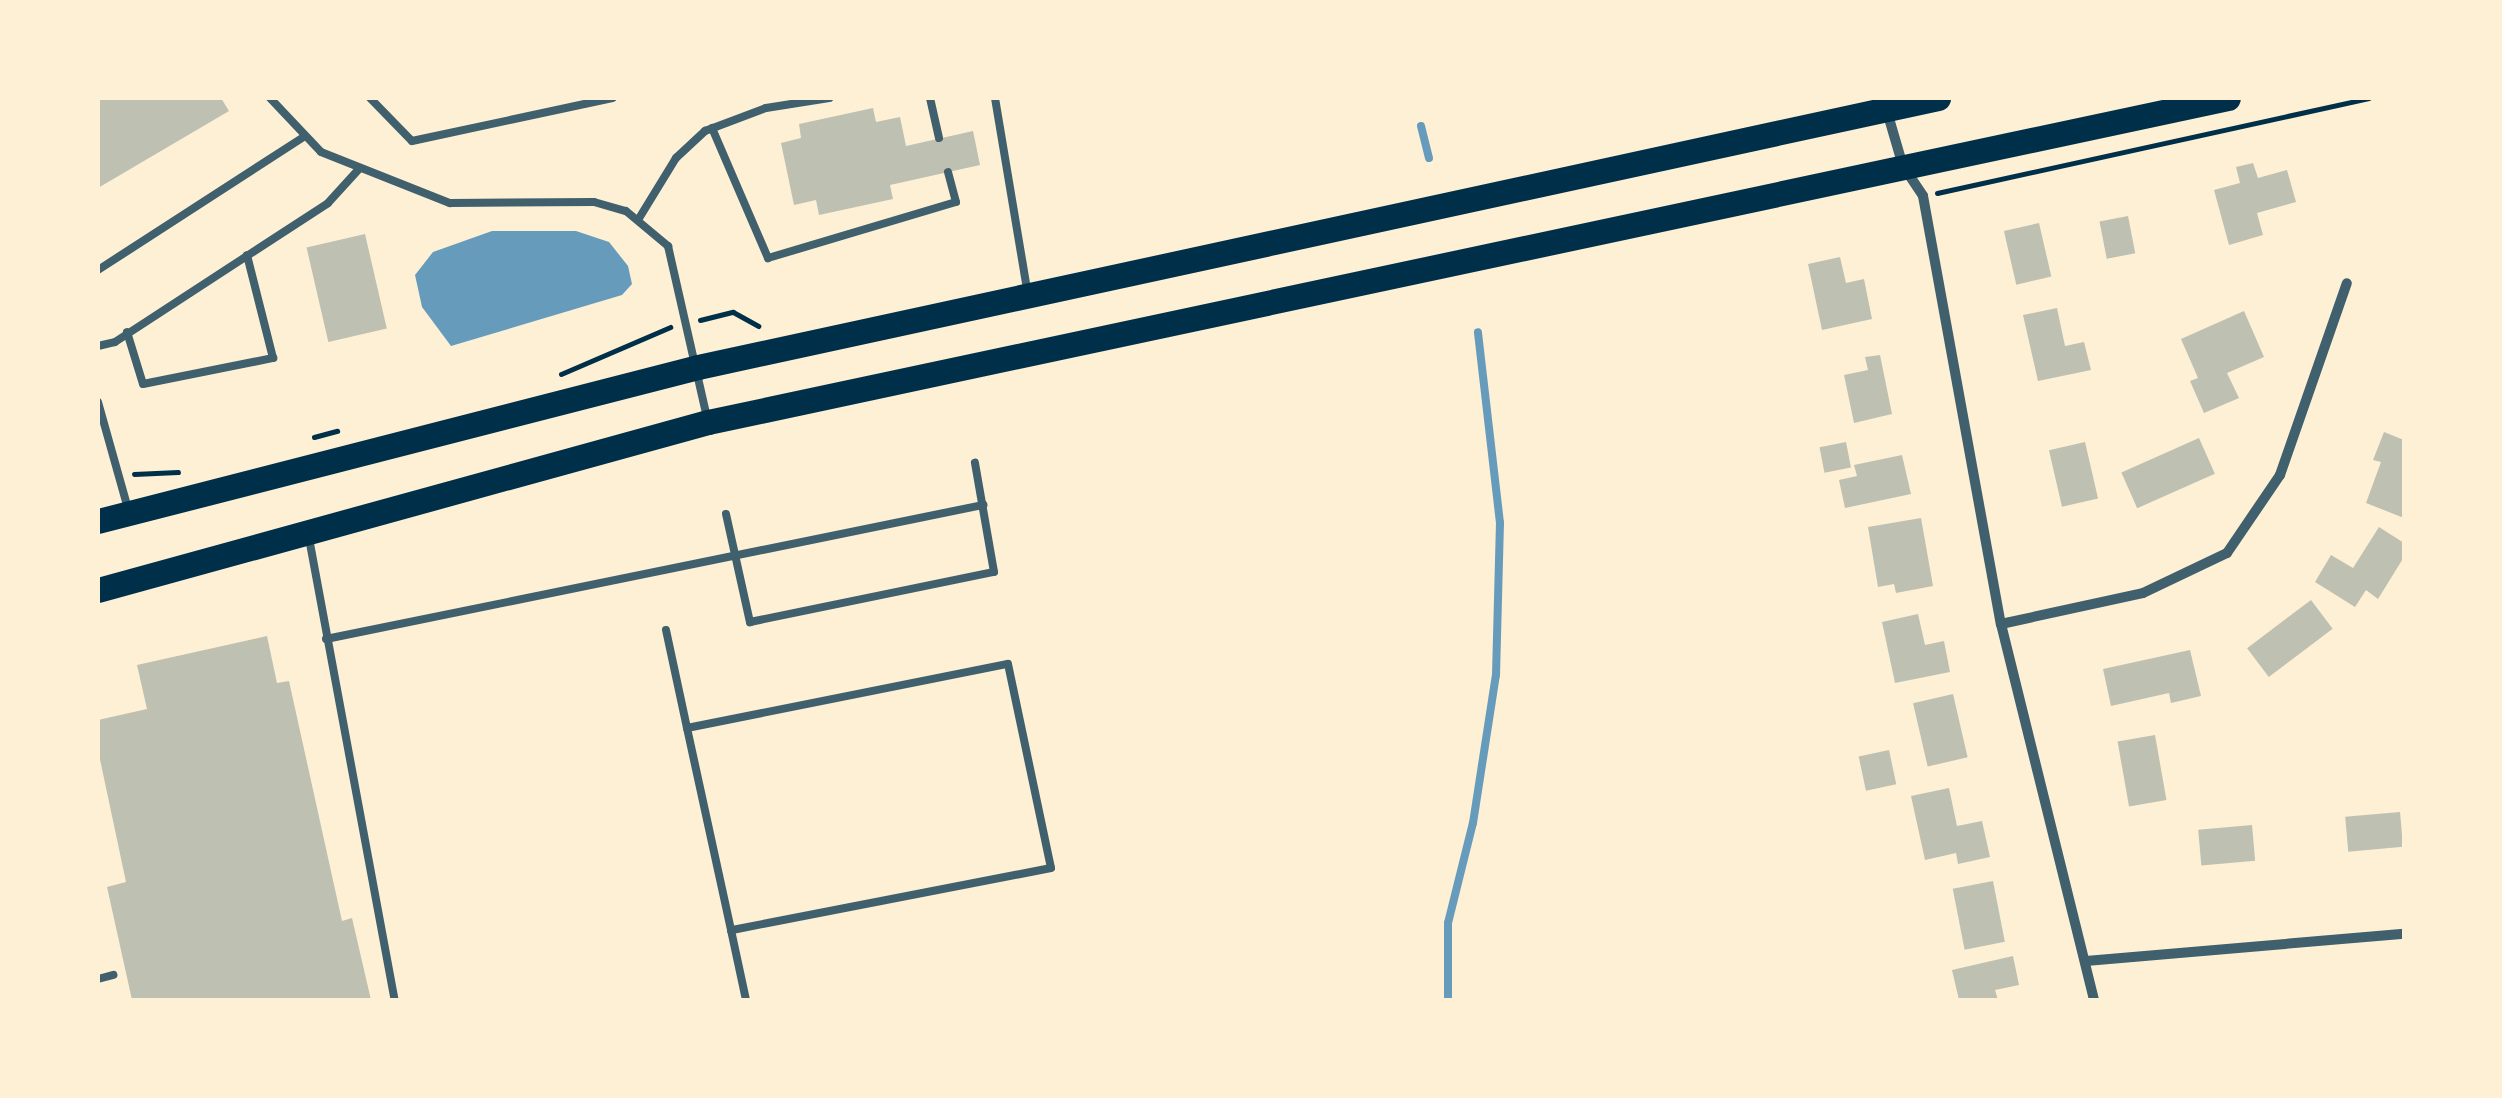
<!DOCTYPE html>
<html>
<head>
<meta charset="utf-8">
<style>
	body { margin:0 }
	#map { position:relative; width:2502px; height:1098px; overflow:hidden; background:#fdf0d5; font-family:Karla,sans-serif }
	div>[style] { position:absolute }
	.water>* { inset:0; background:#669bbc }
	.stream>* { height:8px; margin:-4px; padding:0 4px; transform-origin:4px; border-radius:4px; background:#669bbc }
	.building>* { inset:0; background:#bec0b2; transform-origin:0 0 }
	.path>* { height:5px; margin:-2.5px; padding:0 2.5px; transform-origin:2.5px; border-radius:2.5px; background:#003049 }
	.service>* { height:8px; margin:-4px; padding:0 4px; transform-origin:4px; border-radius:4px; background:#3f606c }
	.minor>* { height:10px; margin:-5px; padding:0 5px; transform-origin:5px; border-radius:5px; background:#3f606c }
	.primary>* { height:25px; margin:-12.5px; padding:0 12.5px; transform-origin:12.5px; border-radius:12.5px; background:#003049 }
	span { translate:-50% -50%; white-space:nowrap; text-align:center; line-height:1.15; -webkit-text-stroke:9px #fdf0d5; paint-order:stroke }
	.frame { position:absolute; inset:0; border:100px solid #fdf0d5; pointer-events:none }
</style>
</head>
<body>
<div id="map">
	<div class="water">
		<i style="clip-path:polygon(492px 231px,576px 231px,609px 242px,628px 266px,632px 284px,622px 295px,451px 346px,422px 307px,415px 275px,433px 252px)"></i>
	</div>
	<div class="stream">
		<i style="left:1421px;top:126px;width:33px;rotate:76deg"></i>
		<i style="left:1448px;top:1000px;width:77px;rotate:-90deg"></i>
		<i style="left:1448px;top:923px;width:103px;rotate:-76deg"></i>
		<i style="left:1473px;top:823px;width:150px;rotate:-81.2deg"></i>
		<i style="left:1496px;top:675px;width:152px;rotate:-88.5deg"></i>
		<i style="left:1500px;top:523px;width:192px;rotate:-96.6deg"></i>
	</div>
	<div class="building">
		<i style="clip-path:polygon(98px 98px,221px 98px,229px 111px,98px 188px)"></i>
		<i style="clip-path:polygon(873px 108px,876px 122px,900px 117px,906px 146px,973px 131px,980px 165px,890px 185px,893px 199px,819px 215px,816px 200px,794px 205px,781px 143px,801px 138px,799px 124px)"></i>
		<i style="clip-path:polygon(2253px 163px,2258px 178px,2287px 170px,2296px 202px,2257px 213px,2263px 235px,2229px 245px,2214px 190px,2240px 183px,2236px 167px)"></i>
		<i style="left:2128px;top:216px;width:38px;height:29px;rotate:79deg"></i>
		<i style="left:2039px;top:223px;width:55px;height:36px;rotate:77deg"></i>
		<i style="left:365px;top:234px;width:97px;height:60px;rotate:77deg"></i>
		<i style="clip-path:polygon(1840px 257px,1846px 283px,1864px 279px,1872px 319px,1822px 330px,1808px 264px)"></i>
		<i style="clip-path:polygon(2057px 308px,2065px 346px,2084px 342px,2091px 370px,2038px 381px,2023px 315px)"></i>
		<i style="clip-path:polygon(2244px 311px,2264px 357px,2227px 373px,2239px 398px,2204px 413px,2190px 381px,2198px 378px,2181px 339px)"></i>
		<i style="clip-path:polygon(1880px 355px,1892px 414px,1854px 423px,1844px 375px,1868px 370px,1865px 357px)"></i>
		<i style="clip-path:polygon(2384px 432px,2404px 440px,2404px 518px,2366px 503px,2381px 462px,2373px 460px)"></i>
		<i style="left:2199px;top:438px;width:39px;height:85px;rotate:66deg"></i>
		<i style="left:1846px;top:442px;width:26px;height:27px;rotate:79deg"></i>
		<i style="left:2085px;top:442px;width:58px;height:37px;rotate:77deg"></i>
		<i style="clip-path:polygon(1902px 455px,1911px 494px,1845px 508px,1839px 480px,1857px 476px,1854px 465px)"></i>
		<i style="clip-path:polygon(1921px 518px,1933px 586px,1896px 593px,1894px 584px,1878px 587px,1868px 527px)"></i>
		<i style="clip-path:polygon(2379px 527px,2404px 543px,2404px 557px,2378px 599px,2366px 590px,2355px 607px,2315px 582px,2331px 555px,2353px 568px)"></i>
		<i style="left:2311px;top:600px;width:36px;height:80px;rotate:53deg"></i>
		<i style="clip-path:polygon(1918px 614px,1925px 645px,1944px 641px,1950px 672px,1895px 683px,1882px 622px)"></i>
		<i style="clip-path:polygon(267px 636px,277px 683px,289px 681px,342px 921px,352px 918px,371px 1000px,132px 1000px,107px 887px,126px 882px,98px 750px,98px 720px,147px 709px,137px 665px)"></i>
		<i style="clip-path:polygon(2190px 650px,2201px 696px,2171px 703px,2169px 693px,2111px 706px,2103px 669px)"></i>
		<i style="left:1953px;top:694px;width:65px;height:41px;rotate:77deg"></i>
		<i style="left:2155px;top:735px;width:66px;height:38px;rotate:80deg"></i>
		<i style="left:1889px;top:750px;width:35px;height:31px;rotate:78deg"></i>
		<i style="clip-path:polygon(1949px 788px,1957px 826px,1982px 821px,1990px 857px,1958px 864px,1956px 853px,1925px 860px,1911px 796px)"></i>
		<i style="left:2400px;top:812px;width:35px;height:55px;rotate:85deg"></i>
		<i style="left:2252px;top:825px;width:36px;height:54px;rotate:85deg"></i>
		<i style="left:1993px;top:881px;width:62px;height:41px;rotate:79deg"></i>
		<i style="clip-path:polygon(2013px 956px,2019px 985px,1995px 990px,1998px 1000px,1959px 1000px,1952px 970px)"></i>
	</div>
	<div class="path">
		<i style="left:1937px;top:193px;width:442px;rotate:-12.4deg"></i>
		<i style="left:700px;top:320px;width:34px;rotate:-14deg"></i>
		<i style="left:733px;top:312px;width:29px;rotate:29deg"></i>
		<i style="left:561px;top:374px;width:119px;rotate:-23.3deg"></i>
		<i style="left:314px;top:437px;width:24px;rotate:-15deg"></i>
		<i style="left:134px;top:474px;width:44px;rotate:-2.6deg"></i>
	</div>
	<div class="service">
		<i style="left:270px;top:98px;width:74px;rotate:46.6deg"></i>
		<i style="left:321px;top:152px;width:139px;rotate:21.6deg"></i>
		<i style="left:450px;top:203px;width:144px;rotate:-0.4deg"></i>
		<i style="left:594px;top:202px;width:33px;rotate:16deg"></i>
		<i style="left:626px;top:211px;width:55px;rotate:39.8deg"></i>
		<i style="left:668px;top:246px;width:175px;rotate:77.2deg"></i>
		<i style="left:370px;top:98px;width:60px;rotate:45.7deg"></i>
		<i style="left:412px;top:141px;width:205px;rotate:-12.1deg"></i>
		<i style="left:930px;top:98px;width:41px;rotate:77.3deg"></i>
		<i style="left:995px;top:98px;width:195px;rotate:80.5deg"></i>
		<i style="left:712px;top:128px;width:142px;rotate:66.7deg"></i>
		<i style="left:768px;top:258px;width:196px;rotate:-16.6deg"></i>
		<i style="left:956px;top:202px;width:31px;rotate:-105deg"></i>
		<i style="left:638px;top:220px;width:73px;rotate:-58.5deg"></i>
		<i style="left:676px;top:158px;width:40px;rotate:-43deg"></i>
		<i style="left:705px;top:131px;width:65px;rotate:-20.7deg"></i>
		<i style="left:766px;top:108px;width:64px;rotate:-9deg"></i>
		<i style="left:98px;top:270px;width:243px;rotate:-32.9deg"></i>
		<i style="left:127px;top:332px;width:54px;rotate:72.9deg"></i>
		<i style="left:143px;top:384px;width:133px;rotate:-11.3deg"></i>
		<i style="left:273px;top:358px;width:106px;rotate:-104.2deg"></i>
		<i style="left:98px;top:346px;width:17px;rotate:-13deg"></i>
		<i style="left:115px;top:342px;width:254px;rotate:-33.1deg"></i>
		<i style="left:328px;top:203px;width:45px;rotate:-47.7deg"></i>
		<i style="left:98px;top:402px;width:111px;rotate:74.3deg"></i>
		<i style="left:726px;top:514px;width:111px;rotate:77.5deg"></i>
		<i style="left:750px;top:622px;width:249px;rotate:-11.6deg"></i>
		<i style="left:994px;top:572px;width:111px;rotate:-99.9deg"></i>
		<i style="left:309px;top:538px;width:470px;rotate:79.5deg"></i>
		<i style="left:666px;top:630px;width:100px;rotate:77.9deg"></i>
		<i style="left:687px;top:728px;width:327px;rotate:-11.3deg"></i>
		<i style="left:1008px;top:664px;width:208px;rotate:78.1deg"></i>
		<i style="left:1051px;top:868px;width:326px;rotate:169deg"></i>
		<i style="left:731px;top:930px;width:72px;rotate:77.9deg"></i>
		<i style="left:326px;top:639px;width:671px;rotate:-11.53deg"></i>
		<i style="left:687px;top:728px;width:207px;rotate:77.7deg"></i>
		<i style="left:98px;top:979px;width:16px;rotate:-15deg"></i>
	</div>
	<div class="minor">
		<i style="left:1886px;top:108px;width:60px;rotate:73.7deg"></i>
		<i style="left:1903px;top:166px;width:36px;rotate:56deg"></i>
		<i style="left:1923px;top:196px;width:435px;rotate:79.7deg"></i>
		<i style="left:2001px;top:624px;width:387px;rotate:76.1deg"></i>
		<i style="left:2001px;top:624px;width:145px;rotate:-12.3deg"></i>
		<i style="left:2143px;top:593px;width:93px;rotate:-25.5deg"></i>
		<i style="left:2227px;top:553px;width:94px;rotate:-55.8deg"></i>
		<i style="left:2280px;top:475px;width:203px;rotate:-70.8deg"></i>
		<i style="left:2086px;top:961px;width:319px;rotate:-4.9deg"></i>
	</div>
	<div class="primary">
		<i style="left:98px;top:521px;width:619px;rotate:-14.4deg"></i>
		<i style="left:698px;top:367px;width:1269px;rotate:-12.24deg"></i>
		<i style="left:98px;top:590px;width:633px;rotate:-15.4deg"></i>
		<i style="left:708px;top:422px;width:1554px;rotate:-12.03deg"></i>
	</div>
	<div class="frame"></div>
</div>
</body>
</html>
